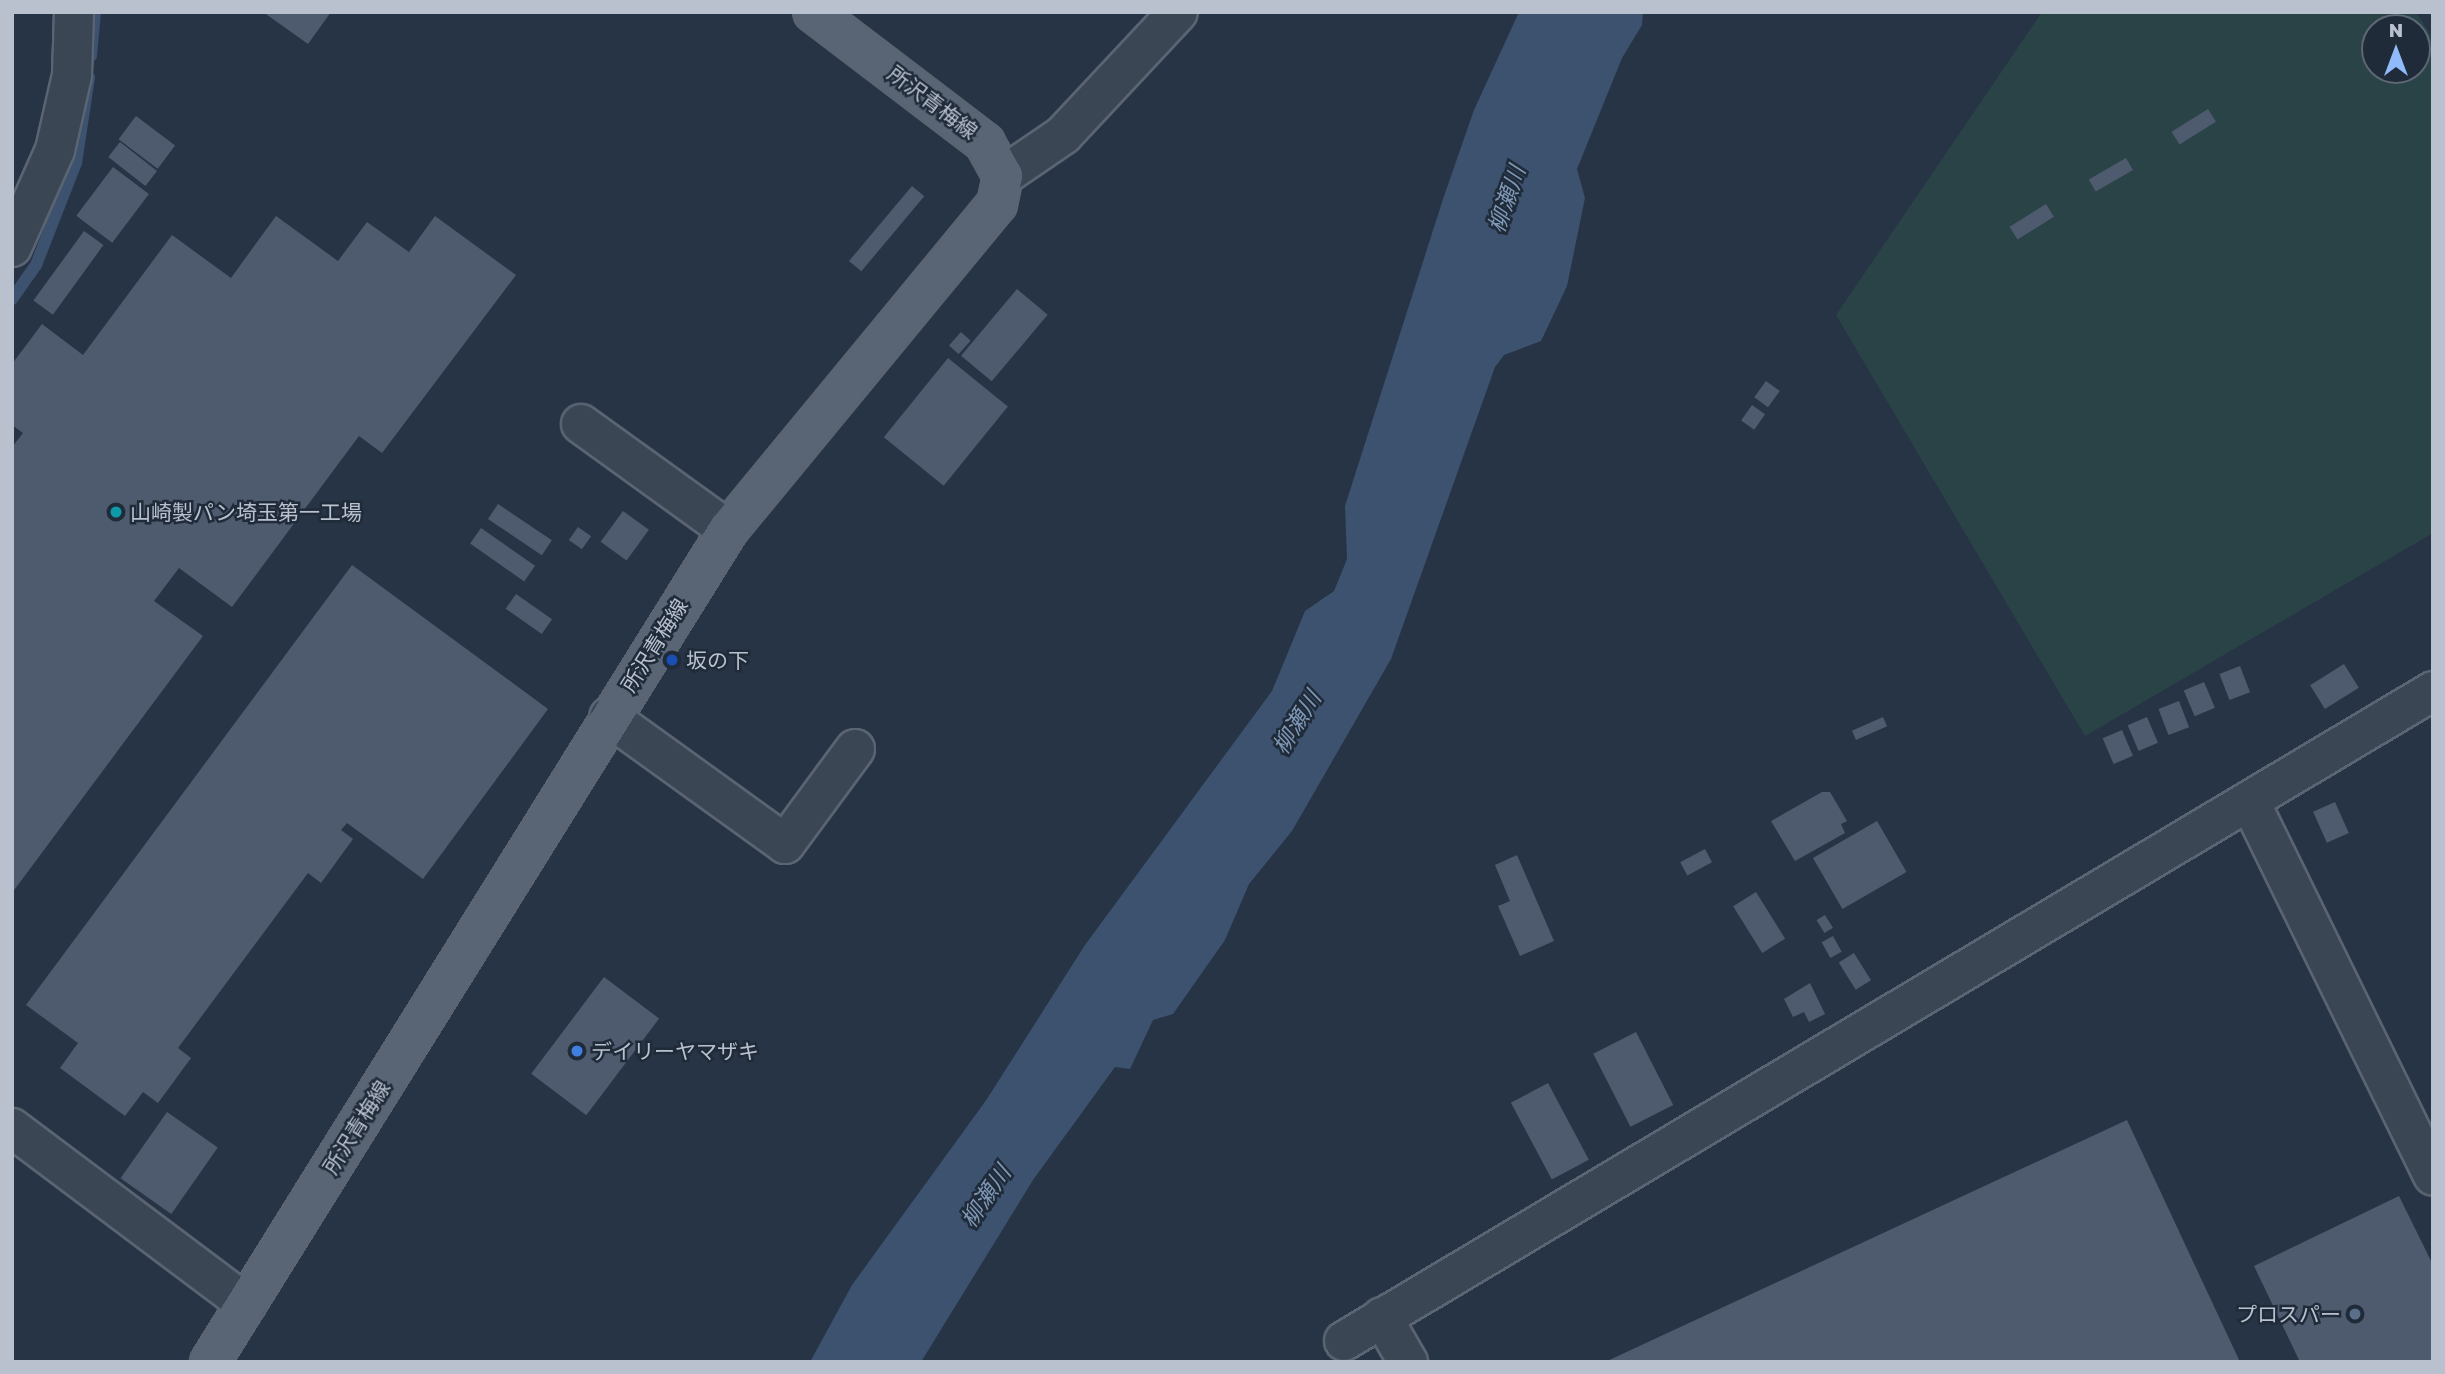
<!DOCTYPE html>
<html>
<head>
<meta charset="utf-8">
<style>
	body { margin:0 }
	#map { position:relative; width:2445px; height:1374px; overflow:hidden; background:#273445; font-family:"Golos Text","Noto Sans JP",sans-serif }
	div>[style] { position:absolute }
	.green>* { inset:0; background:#294346 }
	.water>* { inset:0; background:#3c526e }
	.stream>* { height:12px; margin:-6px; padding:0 6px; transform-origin:6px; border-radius:6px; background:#3c526e }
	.building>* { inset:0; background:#4e5b6e; transform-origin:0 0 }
	.roads { filter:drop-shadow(2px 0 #5a6472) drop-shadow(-2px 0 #5a6472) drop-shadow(0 2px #5a6472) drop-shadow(0 -2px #5a6472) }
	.minor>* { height:38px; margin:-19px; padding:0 19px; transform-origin:19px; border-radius:19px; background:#3b4654 }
	.major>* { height:38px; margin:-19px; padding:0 19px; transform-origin:19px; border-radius:19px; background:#596574 }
	.dots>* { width:19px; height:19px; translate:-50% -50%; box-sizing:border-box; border:4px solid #202b3a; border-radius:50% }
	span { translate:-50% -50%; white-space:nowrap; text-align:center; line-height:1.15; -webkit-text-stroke:5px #202b3a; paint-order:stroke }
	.street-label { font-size:21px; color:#b9c1ce }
	.poi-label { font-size:21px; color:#b9c1ce }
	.left { translate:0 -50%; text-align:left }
	.right { translate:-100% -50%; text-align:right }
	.water-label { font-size:23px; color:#7f98b5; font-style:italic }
	.frame { position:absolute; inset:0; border:14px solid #b9c1ce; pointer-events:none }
	.north { position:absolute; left:2361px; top:14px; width:70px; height:70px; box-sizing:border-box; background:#202b3a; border:2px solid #5d6775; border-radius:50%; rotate:0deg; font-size:19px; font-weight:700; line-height:28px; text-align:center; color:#b9c1ce }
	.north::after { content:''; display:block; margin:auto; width:24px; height:32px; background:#90bbfb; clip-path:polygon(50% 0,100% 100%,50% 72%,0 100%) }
</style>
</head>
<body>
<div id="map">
	<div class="green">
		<i style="clip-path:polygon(evenodd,2042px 12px,2416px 12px,2433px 38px,2433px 533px,2085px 736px,1836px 315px,2042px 12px,2375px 28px,2417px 28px,2417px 70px,2375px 70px,2375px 28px)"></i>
	</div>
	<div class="water">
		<i style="clip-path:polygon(1519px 12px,1643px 12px,1642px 25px,1622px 58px,1577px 169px,1585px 198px,1567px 286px,1541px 341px,1504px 355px,1495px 367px,1391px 659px,1292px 831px,1249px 884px,1225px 940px,1173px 1014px,1153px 1020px,1130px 1069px,1115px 1067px,1033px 1180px,921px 1362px,810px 1362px,852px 1285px,987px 1099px,1085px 945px,1272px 691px,1305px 611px,1334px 591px,1347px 559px,1345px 506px,1443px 199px,1474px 110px)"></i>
	</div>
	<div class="stream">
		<i style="left:91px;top:56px;width:44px;rotate:-84.8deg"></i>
		<i style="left:12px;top:299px;width:42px;rotate:-54.8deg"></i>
		<i style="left:36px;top:265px;width:110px;rotate:-68.6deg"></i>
		<i style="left:76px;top:163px;width:87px;rotate:-81.4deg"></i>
	</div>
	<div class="building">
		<i style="clip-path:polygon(263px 12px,331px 12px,308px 44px)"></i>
		<i style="left:2208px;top:109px;width:15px;height:43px;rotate:58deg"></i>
		<i style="left:136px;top:116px;width:49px;height:29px;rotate:37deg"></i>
		<i style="left:120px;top:142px;width:47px;height:19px;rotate:38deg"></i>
		<i style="left:2126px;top:158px;width:14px;height:43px;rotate:60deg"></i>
		<i style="left:113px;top:167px;width:45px;height:61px;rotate:37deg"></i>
		<i style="left:912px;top:186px;width:16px;height:98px;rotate:40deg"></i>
		<i style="left:2046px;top:204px;width:15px;height:43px;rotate:58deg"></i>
		<i style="clip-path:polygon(276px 216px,338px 261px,367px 222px,409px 252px,435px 216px,516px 275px,382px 453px,359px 436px,232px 607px,179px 568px,154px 601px,203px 636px,12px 893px,12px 447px,23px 433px,12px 425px,12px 364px,42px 324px,83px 355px,172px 235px,231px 278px)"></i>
		<i style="left:84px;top:231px;width:24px;height:86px;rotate:36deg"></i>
		<i style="left:1017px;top:289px;width:40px;height:87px;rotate:40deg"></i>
		<i style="left:961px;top:332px;width:13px;height:18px;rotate:42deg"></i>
		<i style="left:948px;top:358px;width:77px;height:102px;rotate:39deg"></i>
		<i style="left:1766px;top:381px;width:17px;height:20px;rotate:36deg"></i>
		<i style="left:1752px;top:405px;width:16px;height:19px;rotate:35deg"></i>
		<i style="left:498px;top:504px;width:65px;height:18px;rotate:34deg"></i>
		<i style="left:623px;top:511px;width:32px;height:38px;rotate:36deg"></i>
		<i style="left:578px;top:527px;width:16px;height:16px;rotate:35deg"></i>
		<i style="left:481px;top:528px;width:66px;height:19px;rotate:35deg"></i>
		<i style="clip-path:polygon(352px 565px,548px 709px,423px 879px,347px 823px,341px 830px,353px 839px,321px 883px,308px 873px,178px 1048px,191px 1058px,158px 1103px,143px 1092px,125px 1116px,60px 1068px,78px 1043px,26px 1005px)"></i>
		<i style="left:516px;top:594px;width:44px;height:18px;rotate:35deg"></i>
		<i style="left:2344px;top:664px;width:28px;height:40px;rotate:58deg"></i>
		<i style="left:2240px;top:666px;width:28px;height:22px;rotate:69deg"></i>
		<i style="left:2204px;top:682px;width:28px;height:22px;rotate:67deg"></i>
		<i style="left:2179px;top:701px;width:28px;height:22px;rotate:69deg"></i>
		<i style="left:1883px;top:717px;width:10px;height:34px;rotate:66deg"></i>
		<i style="left:2147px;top:717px;width:28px;height:21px;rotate:67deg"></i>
		<i style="left:2122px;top:730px;width:28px;height:21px;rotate:67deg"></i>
		<i style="clip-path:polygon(1822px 792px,1830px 792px,1847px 821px,1841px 824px,1845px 833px,1795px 861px,1771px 821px)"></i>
		<i style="left:2335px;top:802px;width:34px;height:24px;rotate:66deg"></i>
		<i style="left:1877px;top:821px;width:59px;height:74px;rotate:60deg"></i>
		<i style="left:1705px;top:849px;width:15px;height:28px;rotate:62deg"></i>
		<i style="clip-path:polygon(1517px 855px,1554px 941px,1520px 956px,1498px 906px,1510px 901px,1495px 865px)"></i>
		<i style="left:1756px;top:892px;width:55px;height:27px;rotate:58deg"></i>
		<i style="left:1825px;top:915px;width:15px;height:10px;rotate:58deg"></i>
		<i style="left:1833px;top:936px;width:18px;height:13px;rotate:61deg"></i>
		<i style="left:1854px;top:953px;width:32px;height:18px;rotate:58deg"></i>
		<i style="left:604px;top:977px;width:69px;height:121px;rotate:37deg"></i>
		<i style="clip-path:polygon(1810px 983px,1825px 1014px,1809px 1022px,1804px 1012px,1793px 1017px,1784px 999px)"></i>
		<i style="left:1636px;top:1032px;width:82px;height:48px;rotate:63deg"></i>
		<i style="left:1548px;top:1083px;width:87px;height:42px;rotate:62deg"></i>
		<i style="left:167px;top:1112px;width:62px;height:81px;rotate:35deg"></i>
		<i style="clip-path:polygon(2127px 1120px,2240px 1362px,1605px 1362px)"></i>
		<i style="clip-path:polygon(2399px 1196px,2433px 1265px,2433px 1362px,2300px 1362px,2254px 1266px)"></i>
	</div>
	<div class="roads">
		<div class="minor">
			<i style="left:1003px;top:176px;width:73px;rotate:-34.3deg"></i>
			<i style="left:1063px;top:135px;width:168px;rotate:-46.9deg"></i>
			<i style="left:12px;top:247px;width:106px;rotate:-66.1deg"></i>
			<i style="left:55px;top:150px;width:77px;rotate:-77.2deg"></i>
			<i style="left:72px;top:75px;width:63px;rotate:-88.2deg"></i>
			<i style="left:581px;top:424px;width:181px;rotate:35.8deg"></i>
			<i style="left:609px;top:717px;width:217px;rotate:35.8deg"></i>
			<i style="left:785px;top:844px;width:118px;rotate:-53.6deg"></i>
			<i style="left:2250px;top:802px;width:416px;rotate:63.9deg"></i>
			<i style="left:12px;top:1128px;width:293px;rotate:36.9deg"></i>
			<i style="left:1382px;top:1317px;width:52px;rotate:60deg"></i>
			<i style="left:1344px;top:1341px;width:1268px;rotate:-30.83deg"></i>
		</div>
		<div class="major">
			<i style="left:210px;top:1362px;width:980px;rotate:-58.09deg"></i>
			<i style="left:728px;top:530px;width:423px;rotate:-50.5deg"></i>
			<i style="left:997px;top:204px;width:29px;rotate:-78deg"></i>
			<i style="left:1003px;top:176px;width:38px;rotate:-119deg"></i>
			<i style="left:985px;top:143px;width:216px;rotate:-142.7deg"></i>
		</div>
	</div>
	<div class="dots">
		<i style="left:116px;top:512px;background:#0f9aa8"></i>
		<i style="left:672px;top:660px;background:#1a4fb4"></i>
		<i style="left:577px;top:1051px;background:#3f7fe0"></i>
		<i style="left:2355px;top:1314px;background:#5c6f8a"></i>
	</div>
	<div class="street-label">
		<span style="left:933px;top:102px;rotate:37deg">所沢青梅線</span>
		<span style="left:654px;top:645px;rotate:-58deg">所沢青梅線</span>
		<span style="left:356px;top:1127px;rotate:-58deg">所沢青梅線</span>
	</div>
	<div class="poi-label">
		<span class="left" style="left:130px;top:512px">山崎製パン埼玉第一工場</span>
		<span class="left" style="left:686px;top:660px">坂の下</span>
		<span class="left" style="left:591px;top:1051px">デイリーヤマザキ</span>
		<span class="right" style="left:2341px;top:1314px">プロスパー</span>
	</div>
	<div class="water-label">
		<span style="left:1506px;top:199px;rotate:-71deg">柳瀬川</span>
		<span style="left:1296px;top:722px;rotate:-58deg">柳瀬川</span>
		<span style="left:985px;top:1196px;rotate:-56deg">柳瀬川</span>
	</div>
	<div class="frame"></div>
	<div class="north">N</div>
</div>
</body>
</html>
